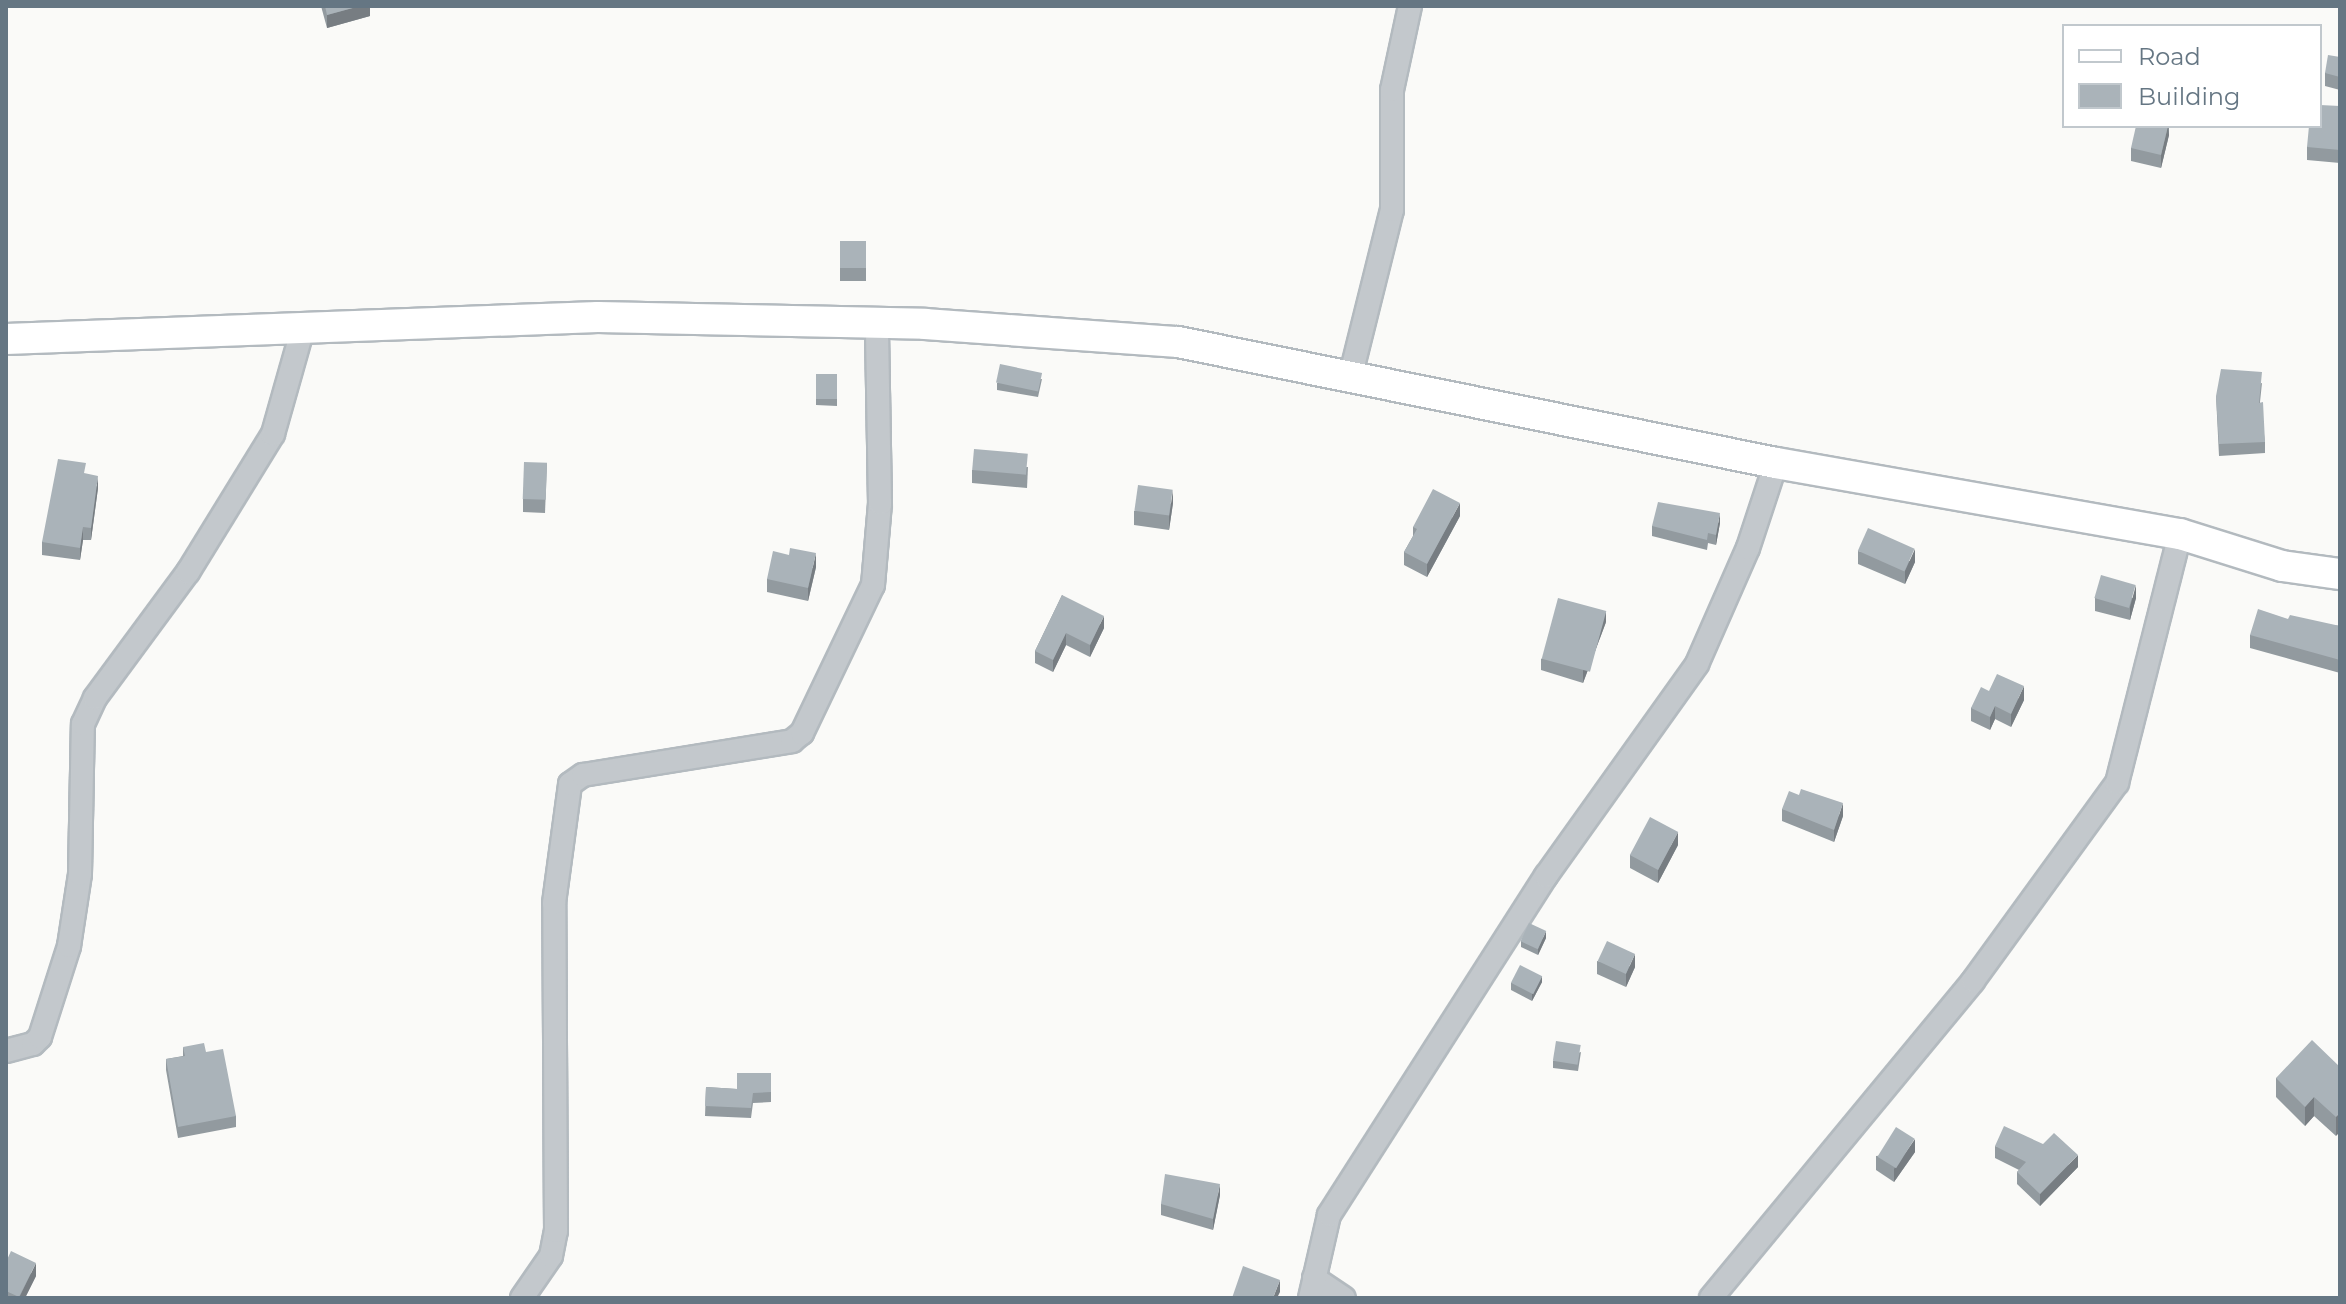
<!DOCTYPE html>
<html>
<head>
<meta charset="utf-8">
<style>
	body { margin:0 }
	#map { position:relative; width:2346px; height:1304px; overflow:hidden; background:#fafaf8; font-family:Montserrat,sans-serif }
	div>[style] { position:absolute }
	.roads { filter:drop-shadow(2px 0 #b3babf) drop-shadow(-2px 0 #b3babf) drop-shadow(0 2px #b3babf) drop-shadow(0 -2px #b3babf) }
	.street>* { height:22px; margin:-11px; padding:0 11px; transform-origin:11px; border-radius:11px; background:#c3c8cc }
	.secondary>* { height:30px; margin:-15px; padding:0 15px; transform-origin:15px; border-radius:15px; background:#fff }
	.wall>* { inset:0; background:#929a9f; transform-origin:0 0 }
	.shaded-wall>* { inset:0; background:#777d82 }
	.building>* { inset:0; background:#aab3b9; transform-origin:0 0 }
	span { translate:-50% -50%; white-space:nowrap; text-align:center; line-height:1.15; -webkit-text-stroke:8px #fff; paint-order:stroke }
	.frame { position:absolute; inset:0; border:8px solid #657683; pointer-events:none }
	.legend { position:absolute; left:2062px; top:24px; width:260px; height:104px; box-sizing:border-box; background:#fff; border:2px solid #c1c8cd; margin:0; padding:10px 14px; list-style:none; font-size:24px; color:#657683 }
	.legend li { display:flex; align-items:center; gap:16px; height:40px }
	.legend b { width:40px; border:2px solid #c1c8cd }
</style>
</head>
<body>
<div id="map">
	<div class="roads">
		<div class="street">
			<i style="left:1351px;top:374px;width:169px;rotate:-76deg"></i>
			<i style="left:1392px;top:210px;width:120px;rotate:-90deg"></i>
			<i style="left:1392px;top:90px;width:86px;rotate:-77.9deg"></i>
			<i style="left:6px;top:1051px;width:28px;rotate:-15deg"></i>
			<i style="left:33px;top:1044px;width:10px;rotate:-45deg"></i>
			<i style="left:40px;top:1037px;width:96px;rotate:-72.3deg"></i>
			<i style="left:69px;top:946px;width:73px;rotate:-81.3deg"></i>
			<i style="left:80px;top:874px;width:150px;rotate:-88.9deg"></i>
			<i style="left:83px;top:724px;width:29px;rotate:-65deg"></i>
			<i style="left:95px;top:698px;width:157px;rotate:-53.6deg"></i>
			<i style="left:188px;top:572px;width:162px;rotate:-58.4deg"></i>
			<i style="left:273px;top:434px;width:110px;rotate:-74.2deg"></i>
			<i style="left:1314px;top:1278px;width:36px;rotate:34deg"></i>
			<i style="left:522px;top:1298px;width:51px;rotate:-55.4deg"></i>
			<i style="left:551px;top:1256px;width:25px;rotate:-79deg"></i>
			<i style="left:556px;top:1231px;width:328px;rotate:-90.3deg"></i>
			<i style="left:554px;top:903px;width:120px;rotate:-82.3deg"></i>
			<i style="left:570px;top:784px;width:16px;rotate:-35deg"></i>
			<i style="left:583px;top:775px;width:212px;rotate:-9.2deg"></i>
			<i style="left:792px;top:741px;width:13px;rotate:-39deg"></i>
			<i style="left:802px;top:733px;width:164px;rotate:-64.4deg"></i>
			<i style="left:873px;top:585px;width:82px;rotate:-85.1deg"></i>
			<i style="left:880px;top:503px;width:180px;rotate:-91deg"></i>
			<i style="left:1310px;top:1298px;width:85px;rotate:-77.1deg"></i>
			<i style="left:1329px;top:1215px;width:403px;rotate:-57.4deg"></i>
			<i style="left:1546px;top:876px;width:260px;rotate:-54.5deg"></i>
			<i style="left:1697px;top:664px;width:127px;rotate:-66.3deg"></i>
			<i style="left:1748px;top:548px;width:89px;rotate:-71.8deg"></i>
			<i style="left:1711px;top:1298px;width:411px;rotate:-50.4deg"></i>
			<i style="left:1973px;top:981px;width:245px;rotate:-54deg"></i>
			<i style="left:2117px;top:783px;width:257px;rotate:-75.8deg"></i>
		</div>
		<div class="secondary">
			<i style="left:6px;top:339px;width:592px;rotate:-2.13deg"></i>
			<i style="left:598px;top:317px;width:327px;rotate:1.2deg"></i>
			<i style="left:925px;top:324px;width:254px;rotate:4.1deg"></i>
			<i style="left:1178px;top:342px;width:610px;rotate:11.44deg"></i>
			<i style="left:1776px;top:463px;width:410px;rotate:10deg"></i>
			<i style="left:2180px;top:534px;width:107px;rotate:17.4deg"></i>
			<i style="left:2282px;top:566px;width:59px;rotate:7.9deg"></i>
		</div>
	</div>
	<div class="wall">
		<i style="clip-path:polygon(321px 6px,370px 6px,370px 16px,327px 28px)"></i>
		<i style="clip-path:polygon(2340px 57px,2340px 90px,2325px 86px,2325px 73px)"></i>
		<i style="clip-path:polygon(2340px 106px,2340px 163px,2307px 160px,2307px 147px)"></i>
		<i style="clip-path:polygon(2169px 126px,2169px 135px,2161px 168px,2131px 161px,2131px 148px)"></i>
		<i style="left:840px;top:241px;width:26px;height:40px"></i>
		<i style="clip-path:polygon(837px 374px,837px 406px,816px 405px,816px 399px)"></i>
		<i style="clip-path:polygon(1042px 379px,1038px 397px,997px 390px,997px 383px)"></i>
		<i style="clip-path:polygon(2262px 383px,2260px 402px,2265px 442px,2265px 453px,2219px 456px,2216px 396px)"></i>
		<i style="clip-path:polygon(547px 463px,545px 513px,523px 512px,523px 499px)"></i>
		<i style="clip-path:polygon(1028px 467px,1027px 488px,972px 483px,972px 470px)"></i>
		<i style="clip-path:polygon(86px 474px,98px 488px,91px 540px,83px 540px,80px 560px,42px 555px,42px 542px)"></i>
		<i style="clip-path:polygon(1173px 503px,1169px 530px,1134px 525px,1134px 511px)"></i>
		<i style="clip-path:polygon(1460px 516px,1427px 577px,1404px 565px,1404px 552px,1413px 536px,1413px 527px)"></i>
		<i style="clip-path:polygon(1720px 523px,1716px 545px,1708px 543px,1707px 550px,1652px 536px,1652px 526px)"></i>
		<i style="clip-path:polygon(1858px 551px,1915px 562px,1905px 584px,1858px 564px)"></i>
		<i style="clip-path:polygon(816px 567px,808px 601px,767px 592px,767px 579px)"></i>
		<i style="clip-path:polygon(1062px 595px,1104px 628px,1090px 657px,1066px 645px,1053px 672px,1035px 663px,1035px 651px)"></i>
		<i style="clip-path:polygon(2095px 598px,2136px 598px,2130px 620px,2095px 611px)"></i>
		<i style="clip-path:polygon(2288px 619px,2340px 626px,2340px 673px,2250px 648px,2250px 635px)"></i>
		<i style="clip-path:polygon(1606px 622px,1583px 683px,1541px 670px,1541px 659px)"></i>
		<i style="clip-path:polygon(1989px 691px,2024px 700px,2011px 727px,1995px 719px,1990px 730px,1971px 721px,1971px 708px)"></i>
		<i style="clip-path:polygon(1782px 809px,1843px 816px,1834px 842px,1782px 821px)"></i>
		<i style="clip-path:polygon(1678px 845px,1658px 883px,1630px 868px,1630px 855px)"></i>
		<i style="clip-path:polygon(1546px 938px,1538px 955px,1521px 947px,1521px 941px)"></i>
		<i style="clip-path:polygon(1597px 961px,1635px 967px,1626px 987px,1597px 974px)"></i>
		<i style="clip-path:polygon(1542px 982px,1532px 1001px,1511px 990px,1511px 983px)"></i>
		<i style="clip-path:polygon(183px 1047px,236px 1116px,236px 1127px,178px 1138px,166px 1070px,166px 1059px,183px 1056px)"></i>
		<i style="clip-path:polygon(1581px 1052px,1578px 1071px,1553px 1068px,1553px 1061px)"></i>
		<i style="clip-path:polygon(2340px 1067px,2336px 1136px,2314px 1116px,2305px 1126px,2276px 1097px,2276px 1078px)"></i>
		<i style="clip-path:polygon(771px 1073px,771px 1102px,753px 1103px,751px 1118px,705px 1116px,706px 1087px,737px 1089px)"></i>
		<i style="clip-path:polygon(1995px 1146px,2078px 1167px,2040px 1206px,2017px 1184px,2017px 1172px,2019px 1170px,1995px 1158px)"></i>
		<i style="clip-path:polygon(1915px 1152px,1894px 1182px,1876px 1170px,1876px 1156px)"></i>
		<i style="clip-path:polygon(1220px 1195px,1213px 1230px,1161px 1215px,1161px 1204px)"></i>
		<i style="clip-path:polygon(6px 1262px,36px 1276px,25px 1298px,6px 1298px)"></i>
	</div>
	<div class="shaded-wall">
		<i style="clip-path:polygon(360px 6px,370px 6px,370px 16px,327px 28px,327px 15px)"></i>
		<i style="clip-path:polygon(2168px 126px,2169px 135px,2161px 168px,2161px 155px)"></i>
		<i style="clip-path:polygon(98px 476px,98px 488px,91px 540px,91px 528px)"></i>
		<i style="clip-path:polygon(1173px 490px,1173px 503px,1169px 530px,1169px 517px)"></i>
		<i style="clip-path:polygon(1460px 503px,1460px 516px,1427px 577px,1427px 564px)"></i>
		<i style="clip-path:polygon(1720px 513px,1720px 523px,1716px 545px,1716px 535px)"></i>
		<i style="clip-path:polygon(83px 527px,83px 540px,80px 560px,80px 548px)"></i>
		<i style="clip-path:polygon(1915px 549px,1915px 562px,1905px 584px,1905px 571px)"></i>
		<i style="clip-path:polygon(816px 553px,816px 567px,808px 601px,808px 588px)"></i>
		<i style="clip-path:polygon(2136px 585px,2136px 598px,2130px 620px,2130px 607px)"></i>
		<i style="clip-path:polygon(1606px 611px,1606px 622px,1583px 683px,1583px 671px)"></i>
		<i style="clip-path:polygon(1104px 616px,1104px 628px,1090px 657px,1090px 645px)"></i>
		<i style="clip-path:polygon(1066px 633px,1066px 645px,1053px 672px,1053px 660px)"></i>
		<i style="clip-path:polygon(2024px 686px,2024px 700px,2011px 727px,2011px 714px)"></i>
		<i style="clip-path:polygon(1995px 706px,1995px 719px,1990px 730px,1990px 717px)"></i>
		<i style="clip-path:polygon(1843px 803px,1843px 816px,1834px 842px,1834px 830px)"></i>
		<i style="clip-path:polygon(1678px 832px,1678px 845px,1658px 883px,1658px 870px)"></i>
		<i style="clip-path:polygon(1546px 931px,1546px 938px,1538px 955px,1538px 949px)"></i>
		<i style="clip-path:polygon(1635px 954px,1635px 967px,1626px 987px,1626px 974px)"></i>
		<i style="clip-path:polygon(1542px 976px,1542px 982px,1532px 1001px,1532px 994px)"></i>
		<i style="clip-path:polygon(2314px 1097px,2314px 1116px,2305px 1126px,2305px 1107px)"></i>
		<i style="clip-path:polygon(2340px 1112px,2340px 1132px,2336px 1136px,2336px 1117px)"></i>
		<i style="clip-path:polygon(1915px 1139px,1915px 1152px,1894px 1182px,1894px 1169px)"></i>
		<i style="clip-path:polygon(2078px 1155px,2078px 1167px,2040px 1206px,2040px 1194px)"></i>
		<i style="clip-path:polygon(1220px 1184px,1220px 1195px,1213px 1230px,1213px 1219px)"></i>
		<i style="clip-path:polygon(36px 1263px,36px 1276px,25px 1298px,19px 1298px)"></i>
		<i style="clip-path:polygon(1280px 1280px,1280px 1292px,1277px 1298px,1273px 1298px)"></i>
	</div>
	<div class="building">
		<i style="clip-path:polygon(325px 6px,360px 6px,327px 15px)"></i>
		<i style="clip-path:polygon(2328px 55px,2340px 57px,2340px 77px,2325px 73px)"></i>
		<i style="clip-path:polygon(2320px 105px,2340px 106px,2340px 150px,2307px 147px,2309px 126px,2320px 126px)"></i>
		<i style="clip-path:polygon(2136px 126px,2168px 126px,2161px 155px,2131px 148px)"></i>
		<i style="left:840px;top:241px;width:26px;height:27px"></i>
		<i style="left:1000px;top:364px;width:43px;height:19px;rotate:12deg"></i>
		<i style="clip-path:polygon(2221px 369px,2262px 372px,2259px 403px,2263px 402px,2265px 442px,2219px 444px,2216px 396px)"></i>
		<i style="left:816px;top:374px;width:21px;height:25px"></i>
		<i style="left:974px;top:449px;width:54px;height:21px;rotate:5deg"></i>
		<i style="clip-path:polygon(58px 459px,86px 463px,84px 473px,98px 476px,91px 528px,83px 527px,80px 548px,42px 542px)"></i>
		<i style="left:524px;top:462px;width:23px;height:37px;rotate:2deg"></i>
		<i style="left:1138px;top:485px;width:35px;height:26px;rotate:8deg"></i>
		<i style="clip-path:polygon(1433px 489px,1460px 503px,1427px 564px,1404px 552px,1417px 529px,1413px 527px)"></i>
		<i style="clip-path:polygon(1658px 502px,1720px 513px,1716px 535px,1708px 533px,1707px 540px,1652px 526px)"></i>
		<i style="left:1868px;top:528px;width:51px;height:25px;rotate:24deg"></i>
		<i style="clip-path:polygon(790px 548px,816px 553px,808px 588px,767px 579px,773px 551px,789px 555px)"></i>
		<i style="left:2101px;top:575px;width:36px;height:24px;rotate:16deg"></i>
		<i style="clip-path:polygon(1062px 595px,1104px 616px,1090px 645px,1066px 633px,1053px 660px,1035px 651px)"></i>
		<i style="left:1558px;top:598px;width:50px;height:63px;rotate:15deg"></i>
		<i style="clip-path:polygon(2258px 609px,2288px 619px,2290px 615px,2340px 626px,2340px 660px,2250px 635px)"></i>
		<i style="clip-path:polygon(1997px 674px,2024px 686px,2011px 714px,1995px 706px,1990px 717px,1971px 708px,1981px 687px,1989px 691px)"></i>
		<i style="clip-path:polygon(1801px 789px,1843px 803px,1834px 830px,1782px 809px,1789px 791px,1799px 795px)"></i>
		<i style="left:1650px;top:817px;width:32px;height:43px;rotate:28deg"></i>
		<i style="left:1529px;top:923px;width:19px;height:20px;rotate:25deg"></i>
		<i style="left:1607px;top:941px;width:31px;height:22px;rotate:25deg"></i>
		<i style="left:1520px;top:965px;width:25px;height:20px;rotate:27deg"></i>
		<i style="clip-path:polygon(2312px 1040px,2340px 1067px,2340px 1112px,2336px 1117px,2314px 1097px,2305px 1107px,2276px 1078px)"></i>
		<i style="left:1556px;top:1041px;width:25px;height:20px;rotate:9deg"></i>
		<i style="clip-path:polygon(204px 1043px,206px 1052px,223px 1049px,236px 1116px,178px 1127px,166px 1059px,185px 1056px,183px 1047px)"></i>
		<i style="clip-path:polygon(737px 1073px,771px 1073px,771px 1092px,753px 1093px,751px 1108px,705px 1106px,706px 1087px,737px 1089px)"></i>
		<i style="clip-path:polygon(2004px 1126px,2043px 1144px,2054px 1133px,2078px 1155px,2040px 1194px,2017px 1172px,2026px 1162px,1995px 1146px)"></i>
		<i style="left:1896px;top:1127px;width:22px;height:35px;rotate:32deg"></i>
		<i style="clip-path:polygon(1165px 1174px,1220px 1184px,1213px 1219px,1161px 1204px)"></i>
		<i style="clip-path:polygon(11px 1251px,36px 1263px,19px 1297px,6px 1291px,7px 1276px,6px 1276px,6px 1262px)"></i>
		<i style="clip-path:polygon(1243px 1266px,1280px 1280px,1273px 1298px,1232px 1298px)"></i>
	</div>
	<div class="frame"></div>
	<ul class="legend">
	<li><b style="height:10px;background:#fff"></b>Road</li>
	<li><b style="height:22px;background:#aab3b9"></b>Building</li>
	</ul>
</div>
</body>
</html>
